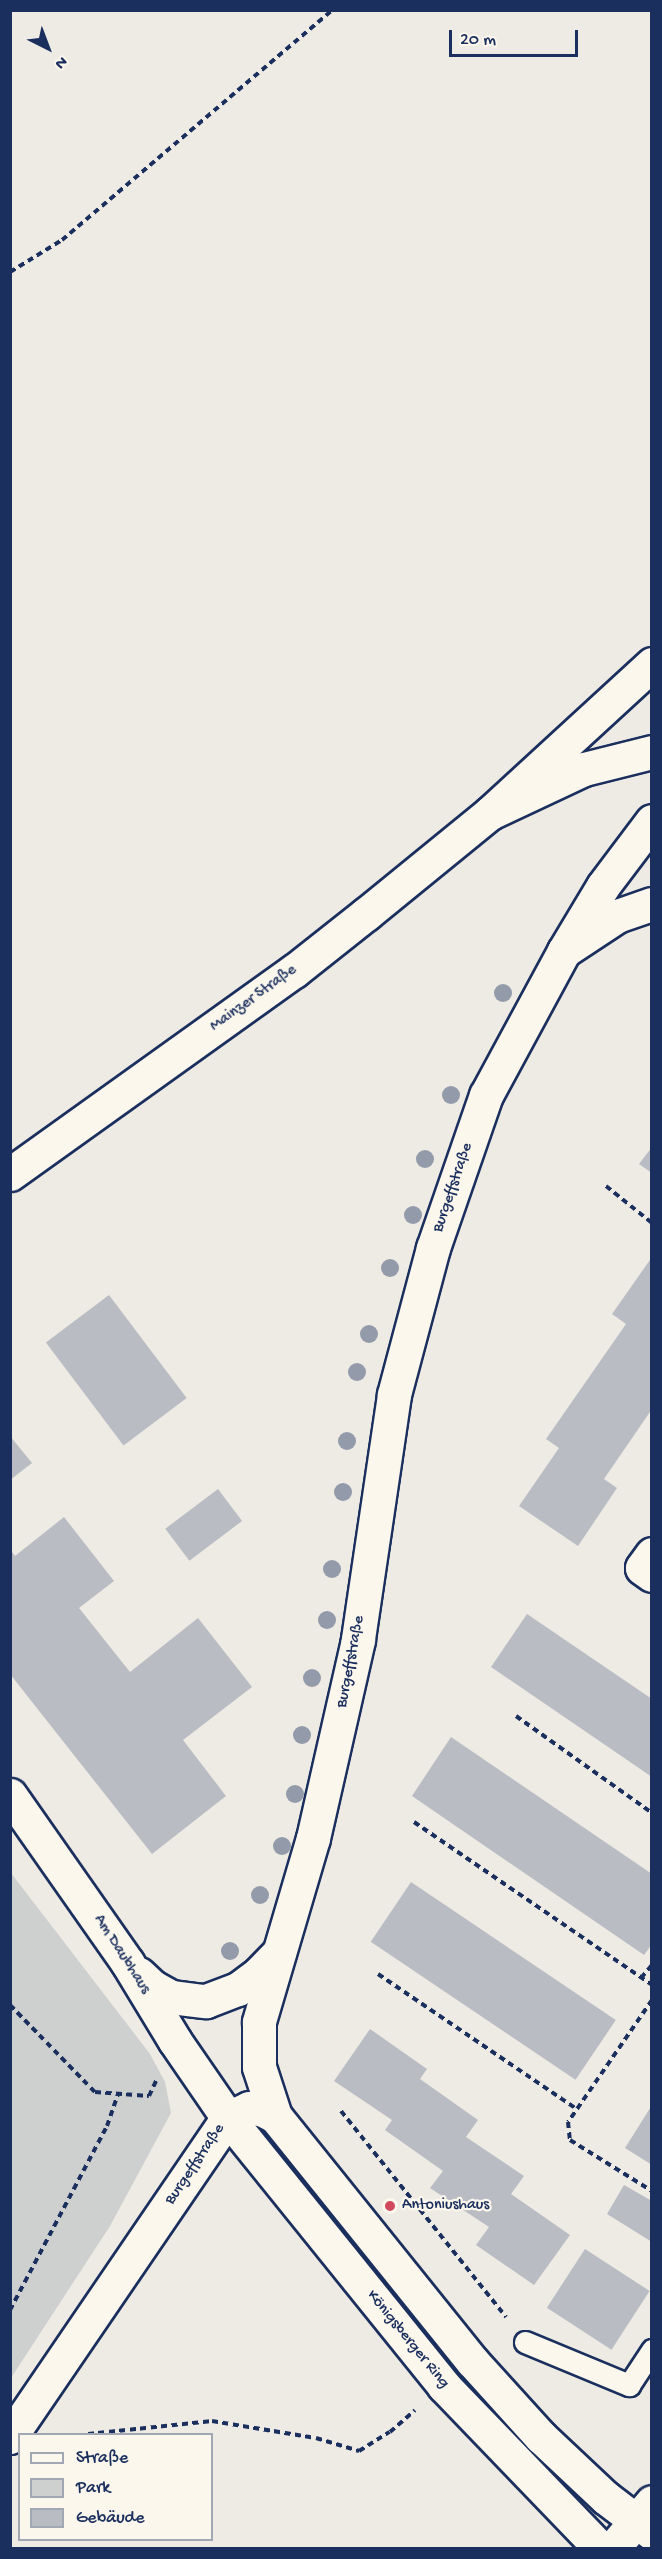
<!DOCTYPE html>
<html>
<head>
<meta charset="utf-8">
<style>
	body { margin:0 }
	#map { position:relative; width:662px; height:2559px; overflow:hidden; background:#eeebe4; font-family:"Gochi Hand",sans-serif }
	div>[style] { position:absolute }
	.green>* { inset:0; background:#cecfcf }
	.building>* { inset:0; background:#b9bcc3; transform-origin:0 0 }
	.path>* { height:4px; margin-top:-2px; transform-origin:0; background:repeating-linear-gradient(90deg,#1b2f5e 0 6px,transparent 0 10.5px) }
	.roads { filter:drop-shadow(2px 0 #1b2f5e) drop-shadow(-2px 0 #1b2f5e) drop-shadow(0 2px #1b2f5e) drop-shadow(0 -2px #1b2f5e) }
	.service>* { height:21px; margin:-10.5px; padding:0 10.5px; transform-origin:10.5px; border-radius:10.5px; background:#fbf7ec }
	.minor>* { height:33px; margin:-16.5px; padding:0 16.5px; transform-origin:16.5px; border-radius:16.5px; background:#fbf7ec }
	.secondary>* { height:33px; margin:-16.5px; padding:0 16.5px; transform-origin:16.5px; border-radius:16.5px; background:#fbf7ec }
	.motorway>* { height:33px; margin:-16.5px; padding:0 16.5px; transform-origin:16.5px; border-radius:16.5px; background:#fbf7ec }
	.trees>* { width:18px; height:18px; margin:-9px; border-radius:50%; background:#939aaa }
	.dots>* { width:16px; height:16px; translate:-50% -50%; box-sizing:border-box; border:3px solid #fbf7ec; border-radius:50% }
	span { translate:-50% -50%; white-space:nowrap; text-align:center; line-height:1.15; -webkit-text-stroke:4.5px #fbf7ec; paint-order:stroke }
	.street-label { font-size:16px; color:#1b2f5e }
	.poi-label { font-size:16px; color:#1b2f5e }
	.left { translate:0 -50%; text-align:left }
	.frame { position:absolute; inset:0; border:12px solid #1b2f5e; pointer-events:none }
	.legend { position:absolute; left:18px; top:2433px; width:195px; height:108px; box-sizing:border-box; background:#fbf7ec; border:2px solid #a1a7b3; margin:0; padding:8px 10px; list-style:none; font-size:18px; color:#1b2f5e }
	.legend li { display:flex; align-items:center; gap:12px; height:30px }
	.legend b { width:30px; border:2px solid #a1a7b3 }
	.north { position:absolute; left:18px; top:18px; width:60px; height:60px; -webkit-text-stroke:4px #fbf7ec; paint-order:stroke; rotate:138deg; font-size:16px; font-weight:700; line-height:24px; text-align:center; color:#1b2f5e }
	.north::after { content:''; display:block; margin:auto; width:21px; height:27px; background:#1b2f5e; clip-path:polygon(50% 0,100% 100%,50% 72%,0 100%) }
	.scale { position:absolute; left:449px; top:30px; width:129px; height:27px; box-sizing:border-box; border:3px solid #1b2f5e; border-top:0; padding-left:8px; font-size:18px; line-height:21px; white-space:nowrap; color:#1b2f5e; -webkit-text-stroke:4px #fbf7ec; paint-order:stroke }
</style>
</head>
<body>
<div id="map">
	<div class="green">
		<i style="clip-path:polygon(11px 1873px,150px 2054px,165px 2082px,171px 2113px,110px 2226px,11px 2378px)"></i>
	</div>
	<div class="building">
		<i style="clip-path:polygon(652px 1147px,652px 1173px,639px 1164px)"></i>
		<i style="clip-path:polygon(652px 1257px,652px 1409px,604px 1479px,617px 1488px,578px 1546px,519px 1506px,559px 1448px,546px 1439px,626px 1324px,612px 1314px)"></i>
		<i style="left:109px;top:1295px;width:129px;height:79px;rotate:53deg"></i>
		<i style="clip-path:polygon(10px 1436px,32px 1463px,10px 1480px)"></i>
		<i style="left:218px;top:1489px;width:40px;height:66px;rotate:53deg"></i>
		<i style="clip-path:polygon(64px 1517px,114px 1581px,79px 1608px,130px 1672px,198px 1618px,252px 1687px,183px 1740px,226px 1796px,152px 1854px,10px 1674px,10px 1549px,15px 1556px)"></i>
		<i style="clip-path:polygon(527px 1614px,652px 1699px,652px 1777px,491px 1667px)"></i>
		<i style="clip-path:polygon(451px 1737px,652px 1874px,652px 1944px,644px 1955px,412px 1796px)"></i>
		<i style="left:411px;top:1882px;width:247px;height:72px;rotate:34deg"></i>
		<i style="clip-path:polygon(370px 2029px,427px 2069px,420px 2079px,478px 2120px,466px 2137px,524px 2176px,511px 2194px,570px 2235px,534px 2285px,476px 2245px,489px 2227px,430px 2188px,443px 2171px,385px 2130px,392px 2120px,334px 2081px)"></i>
		<i style="clip-path:polygon(652px 2105px,652px 2165px,625px 2148px)"></i>
		<i style="clip-path:polygon(624px 2185px,652px 2201px,652px 2242px,607px 2214px)"></i>
		<i style="left:585px;top:2249px;width:77px;height:70px;rotate:33deg"></i>
	</div>
	<div class="path">
		<i style="left:10px;top:272px;width:61px;rotate:-31.6deg"></i>
		<i style="left:62px;top:240px;width:355px;rotate:-40.4deg"></i>
		<i style="left:606px;top:1186px;width:59px;rotate:38.8deg"></i>
		<i style="left:516px;top:1716px;width:167px;rotate:35.5deg"></i>
		<i style="left:414px;top:1822px;width:288px;rotate:34.4deg"></i>
		<i style="left:378px;top:1974px;width:240px;rotate:34.2deg"></i>
		<i style="left:641px;top:1978px;width:17px;rotate:-50deg"></i>
		<i style="left:652px;top:2000px;width:148px;rotate:124.5deg"></i>
		<i style="left:568px;top:2122px;width:18px;rotate:84deg"></i>
		<i style="left:570px;top:2140px;width:97px;rotate:31.9deg"></i>
		<i style="left:10px;top:2005px;width:122px;rotate:45.7deg"></i>
		<i style="left:95px;top:2092px;width:54px;rotate:4.2deg"></i>
		<i style="left:149px;top:2096px;width:17px;rotate:-65deg"></i>
		<i style="left:341px;top:2111px;width:264px;rotate:51.3deg"></i>
		<i style="left:10px;top:2310px;width:208px;rotate:-62.2deg"></i>
		<i style="left:107px;top:2126px;width:34px;rotate:-71deg"></i>
		<i style="left:88px;top:2434px;width:125px;rotate:-6deg"></i>
		<i style="left:212px;top:2421px;width:105px;rotate:9.3deg"></i>
		<i style="left:316px;top:2438px;width:45px;rotate:16.8deg"></i>
		<i style="left:359px;top:2451px;width:36px;rotate:-32deg"></i>
		<i style="left:390px;top:2432px;width:33px;rotate:-41deg"></i>
	</div>
	<div class="roads">
		<div class="service">
			<i style="left:525px;top:2342px;width:113px;rotate:22.5deg"></i>
			<i style="left:629px;top:2385px;width:42px;rotate:-56.7deg"></i>
		</div>
		<div class="minor">
			<i style="left:652px;top:1554px;width:17px;rotate:126deg"></i>
			<i style="left:642px;top:1568px;width:12px;rotate:35deg"></i>
			<i style="left:10px;top:2437px;width:386px;rotate:-55.7deg"></i>
			<i style="left:228px;top:2118px;width:23px;rotate:-25deg"></i>
			<i style="left:249px;top:2108px;width:12px;rotate:5deg"></i>
			<i style="left:261px;top:2109px;width:16px;rotate:27deg"></i>
			<i style="left:613px;top:2548px;width:60px;rotate:-49.7deg"></i>
		</div>
		<div class="secondary">
			<i style="left:652px;top:821px;width:81px;rotate:127deg"></i>
			<i style="left:603px;top:886px;width:76px;rotate:121deg"></i>
			<i style="left:564px;top:951px;width:164px;rotate:118.4deg"></i>
			<i style="left:486px;top:1095px;width:162px;rotate:109.1deg"></i>
			<i style="left:433px;top:1248px;width:152px;rotate:104.9deg"></i>
			<i style="left:394px;top:1395px;width:248px;rotate:98.4deg"></i>
			<i style="left:358px;top:1640px;width:203px;rotate:102.8deg"></i>
			<i style="left:313px;top:1838px;width:192px;rotate:106.4deg"></i>
			<i style="left:259px;top:2022px;width:45px;rotate:90deg"></i>
			<i style="left:259px;top:2067px;width:52px;rotate:71.9deg"></i>
			<i style="left:275px;top:2116px;width:314px;rotate:51.2deg"></i>
			<i style="left:472px;top:2361px;width:103px;rotate:47.8deg"></i>
			<i style="left:541px;top:2437px;width:89px;rotate:43.2deg"></i>
			<i style="left:606px;top:2498px;width:58px;rotate:37.3deg"></i>
			<i style="left:10px;top:1174px;width:349px;rotate:-35.6deg"></i>
			<i style="left:294px;top:971px;width:92px;rotate:-38.4deg"></i>
			<i style="left:366px;top:914px;width:160px;rotate:-39.2deg"></i>
			<i style="left:490px;top:813px;width:220px;rotate:-42.6deg"></i>
			<i style="left:10px;top:1795px;width:204px;rotate:55deg"></i>
			<i style="left:127px;top:1962px;width:92px;rotate:58.7deg"></i>
			<i style="left:175px;top:2041px;width:93px;rotate:55.5deg"></i>
			<i style="left:228px;top:2118px;width:344px;rotate:51.1deg"></i>
			<i style="left:444px;top:2386px;width:225px;rotate:46.1deg"></i>
			<i style="left:139px;top:1974px;width:19px;rotate:43deg"></i>
			<i style="left:153px;top:1987px;width:21px;rotate:29deg"></i>
			<i style="left:171px;top:1997px;width:35px;rotate:7deg"></i>
			<i style="left:206px;top:2001px;width:34px;rotate:-21deg"></i>
			<i style="left:238px;top:1989px;width:26px;rotate:-37deg"></i>
			<i style="left:259px;top:1973px;width:29px;rotate:-46deg"></i>
		</div>
		<div class="motorway">
			<i style="left:490px;top:813px;width:104px;rotate:-25.1deg"></i>
			<i style="left:584px;top:769px;width:70px;rotate:-14deg"></i>
			<i style="left:564px;top:951px;width:64px;rotate:-33.4deg"></i>
			<i style="left:617px;top:916px;width:37px;rotate:-19deg"></i>
		</div>
	</div>
	<div class="trees">
		<i style="left:503px;top:993px"></i>
		<i style="left:451px;top:1095px"></i>
		<i style="left:425px;top:1159px"></i>
		<i style="left:413px;top:1215px"></i>
		<i style="left:390px;top:1268px"></i>
		<i style="left:369px;top:1334px"></i>
		<i style="left:357px;top:1372px"></i>
		<i style="left:347px;top:1441px"></i>
		<i style="left:343px;top:1492px"></i>
		<i style="left:332px;top:1569px"></i>
		<i style="left:327px;top:1620px"></i>
		<i style="left:312px;top:1678px"></i>
		<i style="left:302px;top:1735px"></i>
		<i style="left:295px;top:1794px"></i>
		<i style="left:282px;top:1846px"></i>
		<i style="left:260px;top:1895px"></i>
		<i style="left:230px;top:1951px"></i>
	</div>
	<div class="dots">
		<i style="left:390px;top:2206px;background:#d1495b"></i>
	</div>
	<div class="street-label">
		<span style="left:254px;top:999px;rotate:-36deg">Mainzer Straße</span>
		<span style="left:454px;top:1188px;rotate:-71deg">Burgeffstraße</span>
		<span style="left:352px;top:1662px;rotate:-79deg">Burgeffstraße</span>
		<span style="left:121px;top:1955px;rotate:57deg">Am Daubhaus</span>
		<span style="left:196px;top:2165px;rotate:-56deg">Burgeffstraße</span>
		<span style="left:407px;top:2340px;rotate:51deg">Königsberger Ring</span>
	</div>
	<div class="poi-label">
		<span class="left" style="left:402px;top:2206px">Antoniushaus</span>
	</div>
	<div class="frame"></div>
	<ul class="legend">
	<li><b style="height:8px;background:#fbf7ec"></b>Straße</li>
	<li><b style="height:16px;background:#cecfcf"></b>Park</li>
	<li><b style="height:16px;background:#b9bcc3"></b>Gebäude</li>
	</ul>
	<div class="north">N</div>
	<div class="scale">20 m</div>
</div>
</body>
</html>
